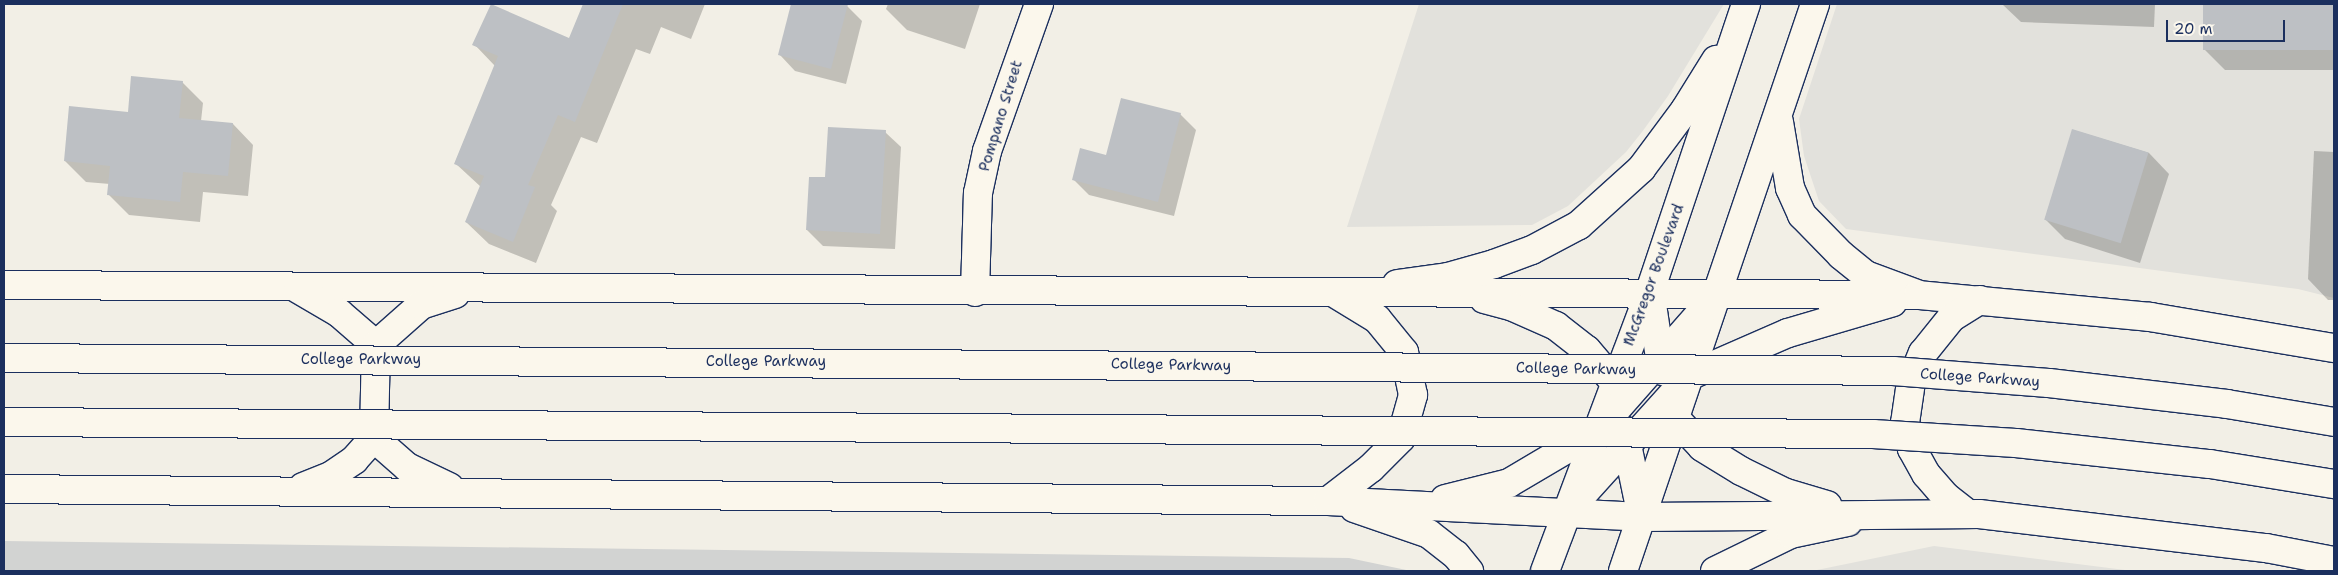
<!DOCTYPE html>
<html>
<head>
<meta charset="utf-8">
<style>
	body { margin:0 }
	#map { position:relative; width:2338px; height:575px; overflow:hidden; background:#f2efe6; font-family:"Shantell Sans",sans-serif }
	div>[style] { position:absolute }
	.built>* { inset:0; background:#e2e1dc }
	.green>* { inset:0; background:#d2d3d2 }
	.shadow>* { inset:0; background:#0003 }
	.building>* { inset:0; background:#bdc0c4; transform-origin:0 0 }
	.roads { filter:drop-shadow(1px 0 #1b2f5e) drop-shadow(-1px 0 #1b2f5e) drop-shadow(0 1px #1b2f5e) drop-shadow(0 -1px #1b2f5e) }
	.street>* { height:28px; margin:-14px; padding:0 14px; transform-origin:14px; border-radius:14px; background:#fbf7ec }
	.secondary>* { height:28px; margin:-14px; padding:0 14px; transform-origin:14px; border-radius:14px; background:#fbf7ec }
	.primary>* { height:28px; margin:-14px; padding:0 14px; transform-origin:14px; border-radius:14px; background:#fbf7ec }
	.bridges { filter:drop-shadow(1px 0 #1b2f5e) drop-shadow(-1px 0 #1b2f5e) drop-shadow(0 1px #1b2f5e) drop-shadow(0 -1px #1b2f5e) }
	.primary-bridge>* { height:28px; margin:-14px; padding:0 14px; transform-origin:14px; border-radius:14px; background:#fbf7ec }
	span { translate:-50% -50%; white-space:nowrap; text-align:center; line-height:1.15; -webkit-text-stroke:5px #fbf7ec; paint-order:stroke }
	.street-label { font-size:15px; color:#1b2f5e }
	.frame { position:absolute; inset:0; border:5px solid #1b2f5e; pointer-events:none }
	.scale { position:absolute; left:2166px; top:20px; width:119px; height:22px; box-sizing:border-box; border:2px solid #1b2f5e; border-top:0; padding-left:6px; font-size:15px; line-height:18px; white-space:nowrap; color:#1b2f5e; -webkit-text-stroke:4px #fbf7ec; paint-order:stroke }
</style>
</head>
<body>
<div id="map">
	<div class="built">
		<i style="clip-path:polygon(1419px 4px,1724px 4px,1668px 96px,1642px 132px,1626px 152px,1568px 206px,1532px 225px,1347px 227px)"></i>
		<i style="clip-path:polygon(1837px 4px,2334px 4px,2334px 298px,2298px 289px,1846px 229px,1819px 201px,1804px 156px,1799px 119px)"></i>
		<i style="clip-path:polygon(1934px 546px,2133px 571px,1812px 571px)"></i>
	</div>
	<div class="green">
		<i style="clip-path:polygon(4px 541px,1349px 558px,1411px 571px,4px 571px)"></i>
	</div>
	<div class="shadow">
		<i style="clip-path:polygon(585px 4px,705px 4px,691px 39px,661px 27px,650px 54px,636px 49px,597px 143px,581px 137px,551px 205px,557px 211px,536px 263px,489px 244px,466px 222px,481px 187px,455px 163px,495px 66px,474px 44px,570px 40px)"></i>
		<i style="clip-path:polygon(792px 4px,840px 4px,847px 6px,862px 21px,846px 84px,795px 71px,780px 55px)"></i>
		<i style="clip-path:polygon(888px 4px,980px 4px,965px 49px,907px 30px,886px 9px)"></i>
		<i style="clip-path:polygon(2002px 4px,2155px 4px,2154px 27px,2021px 22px)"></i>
		<i style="clip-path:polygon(2204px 4px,2334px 4px,2334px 70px,2225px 70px,2204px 49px)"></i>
		<i style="clip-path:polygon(182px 82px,203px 103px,201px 121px,233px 124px,253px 145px,248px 196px,203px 192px,200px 222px,129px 215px,109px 195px,110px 184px,86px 182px,65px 161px,130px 113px)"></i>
		<i style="clip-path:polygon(1180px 114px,1196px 130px,1174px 216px,1089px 195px,1073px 179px)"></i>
		<i style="clip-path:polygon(2073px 130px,2149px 153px,2169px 174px,2140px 263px,2065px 239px,2045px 219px)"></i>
		<i style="clip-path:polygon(885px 132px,901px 147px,895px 249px,823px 246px,807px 230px,826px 179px)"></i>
		<i style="clip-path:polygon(2314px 151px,2334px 152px,2334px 300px,2328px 300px,2308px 279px)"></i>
	</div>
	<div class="building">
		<i style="clip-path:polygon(491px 4px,569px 38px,583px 4px,623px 4px,575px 122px,558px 115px,528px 185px,535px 187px,513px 242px,465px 222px,484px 176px,454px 164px,498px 56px,472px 45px)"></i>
		<i style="clip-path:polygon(791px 4px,848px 4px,831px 69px,778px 55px)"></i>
		<i style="left:2203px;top:4px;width:131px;height:46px"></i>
		<i style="clip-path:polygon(131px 76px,183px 81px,179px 118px,233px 123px,228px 176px,183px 172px,180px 202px,107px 195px,110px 166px,64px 161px,69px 106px,128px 112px)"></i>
		<i style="clip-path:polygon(1121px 98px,1181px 113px,1158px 202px,1072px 180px,1080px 148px,1106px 155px)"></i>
		<i style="clip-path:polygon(828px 127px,886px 130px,880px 234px,806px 230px,809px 177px,825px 177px)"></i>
		<i style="left:2072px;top:129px;width:80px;height:95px;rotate:17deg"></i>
	</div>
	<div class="roads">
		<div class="street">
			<i style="left:975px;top:292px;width:99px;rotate:-88.3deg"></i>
			<i style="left:978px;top:193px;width:43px;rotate:-77.9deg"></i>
			<i style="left:987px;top:151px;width:156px;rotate:-70.5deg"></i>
		</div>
		<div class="secondary">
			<i style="left:1779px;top:122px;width:67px;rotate:80.5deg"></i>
			<i style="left:1790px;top:188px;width:30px;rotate:66deg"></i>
			<i style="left:1802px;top:215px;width:56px;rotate:45.7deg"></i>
			<i style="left:1841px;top:255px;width:32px;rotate:39deg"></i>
			<i style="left:1866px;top:275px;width:54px;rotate:20.4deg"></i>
			<i style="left:1397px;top:284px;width:51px;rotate:-7.8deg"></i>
			<i style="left:1448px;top:277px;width:48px;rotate:-15.8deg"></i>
			<i style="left:1494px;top:264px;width:40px;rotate:-20.2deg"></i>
			<i style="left:1532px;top:250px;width:53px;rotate:-28deg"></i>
			<i style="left:1579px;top:225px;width:84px;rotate:-42.1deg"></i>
			<i style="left:1641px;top:169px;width:74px;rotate:-53.3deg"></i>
			<i style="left:1685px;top:110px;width:59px;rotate:-58.2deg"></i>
			<i style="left:1354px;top:508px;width:79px;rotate:19.1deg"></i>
			<i style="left:1429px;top:534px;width:34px;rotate:38deg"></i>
			<i style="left:1456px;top:555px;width:21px;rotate:51deg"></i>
			<i style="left:1545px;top:571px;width:299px;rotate:-69.4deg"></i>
			<i style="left:1650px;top:291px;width:303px;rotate:-71.5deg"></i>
			<i style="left:1623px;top:571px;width:599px;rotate:-71.29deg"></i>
			<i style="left:1715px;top:571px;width:85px;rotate:-26deg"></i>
			<i style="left:1791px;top:534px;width:58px;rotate:-11.9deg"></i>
		</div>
		<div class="primary">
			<i style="left:4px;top:285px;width:1914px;rotate:0.3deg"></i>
			<i style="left:1918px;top:295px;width:233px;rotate:5.4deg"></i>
			<i style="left:2150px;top:317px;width:187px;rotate:9.6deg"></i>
			<i style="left:298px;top:289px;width:48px;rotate:30.3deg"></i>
			<i style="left:339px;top:313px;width:49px;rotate:40.9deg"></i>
			<i style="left:1650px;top:291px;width:81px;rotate:81.5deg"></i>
			<i style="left:1484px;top:299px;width:30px;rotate:15deg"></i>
			<i style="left:1513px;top:307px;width:47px;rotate:23.8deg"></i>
			<i style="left:1556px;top:326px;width:39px;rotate:38deg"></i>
			<i style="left:1587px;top:350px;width:43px;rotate:49.7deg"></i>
			<i style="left:1676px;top:419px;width:38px;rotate:47deg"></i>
			<i style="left:1702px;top:447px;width:46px;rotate:31.6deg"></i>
			<i style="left:1741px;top:471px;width:50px;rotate:26.1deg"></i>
			<i style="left:1786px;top:493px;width:43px;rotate:16.3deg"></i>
			<i style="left:1624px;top:430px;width:89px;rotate:78.3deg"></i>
			<i style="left:374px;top:438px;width:44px;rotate:41.3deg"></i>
			<i style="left:407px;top:467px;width:47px;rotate:25.5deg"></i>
			<i style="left:303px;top:487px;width:31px;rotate:-22deg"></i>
			<i style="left:332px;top:475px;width:27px;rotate:-34deg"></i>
			<i style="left:354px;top:460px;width:30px;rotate:-48deg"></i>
			<i style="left:374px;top:438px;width:93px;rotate:-88.8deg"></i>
			<i style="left:376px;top:345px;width:60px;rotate:-41.6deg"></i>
			<i style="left:421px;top:305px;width:36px;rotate:-18deg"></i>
			<i style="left:4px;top:489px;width:1324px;rotate:0.52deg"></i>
			<i style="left:1328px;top:501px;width:314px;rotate:2.9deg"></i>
			<i style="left:1642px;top:517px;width:337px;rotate:-0.5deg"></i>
			<i style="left:1979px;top:514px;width:289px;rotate:6.8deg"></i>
			<i style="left:2266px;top:548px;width:69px;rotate:10.8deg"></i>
			<i style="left:1445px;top:499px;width:66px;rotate:-14deg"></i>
			<i style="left:1509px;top:483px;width:102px;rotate:-30.6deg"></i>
			<i style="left:1597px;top:431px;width:185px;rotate:-48.7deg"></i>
			<i style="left:1328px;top:501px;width:54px;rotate:-37.5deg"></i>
			<i style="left:1371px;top:468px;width:42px;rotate:-45deg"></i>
			<i style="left:1401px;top:438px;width:45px;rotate:-74.4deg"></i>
			<i style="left:1413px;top:395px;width:44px;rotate:-101.8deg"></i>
			<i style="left:1404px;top:352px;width:43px;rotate:-129.3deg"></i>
			<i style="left:1377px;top:319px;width:48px;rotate:-148.6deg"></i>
			<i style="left:1968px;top:514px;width:28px;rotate:-142deg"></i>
			<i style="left:1946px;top:497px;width:30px;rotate:-131deg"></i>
			<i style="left:1926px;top:474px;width:29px;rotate:-119deg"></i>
			<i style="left:1912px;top:449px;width:27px;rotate:-105deg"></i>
			<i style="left:1905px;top:423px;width:41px;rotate:-81.7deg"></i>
			<i style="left:1911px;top:382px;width:31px;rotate:-68deg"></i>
			<i style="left:1923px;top:353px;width:45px;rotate:-51.3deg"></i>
			<i style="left:1951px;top:318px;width:34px;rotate:-32deg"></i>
			<i style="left:1564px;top:515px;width:187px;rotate:-48deg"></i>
			<i style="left:1689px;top:376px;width:108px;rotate:-23.5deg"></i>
			<i style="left:1788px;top:333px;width:109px;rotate:-16.4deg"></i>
		</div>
	</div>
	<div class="bridges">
		<div class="primary-bridge">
			<i style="left:4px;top:358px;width:1889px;rotate:0.39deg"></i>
			<i style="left:1893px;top:371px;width:156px;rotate:4.4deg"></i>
			<i style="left:2049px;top:383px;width:179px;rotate:6.7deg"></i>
			<i style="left:2227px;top:404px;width:109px;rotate:9.5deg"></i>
			<i style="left:4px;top:422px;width:1869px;rotate:0.37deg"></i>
			<i style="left:1873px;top:434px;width:143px;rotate:3.6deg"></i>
			<i style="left:2016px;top:443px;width:195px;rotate:6.2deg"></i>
			<i style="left:2210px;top:464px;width:126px;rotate:9.2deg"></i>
		</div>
	</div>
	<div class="street-label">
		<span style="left:1001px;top:116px;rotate:-73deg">Pompano Street</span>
		<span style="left:1654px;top:275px;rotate:-70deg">McGregor Boulevard</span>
		<span style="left:361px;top:360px">College Parkway</span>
		<span style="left:766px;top:362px">College Parkway</span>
		<span style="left:1171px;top:365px;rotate:1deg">College Parkway</span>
		<span style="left:1576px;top:369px;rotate:1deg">College Parkway</span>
		<span style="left:1980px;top:378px;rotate:4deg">College Parkway</span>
	</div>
	<div class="frame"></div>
	<div class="scale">20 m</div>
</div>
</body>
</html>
